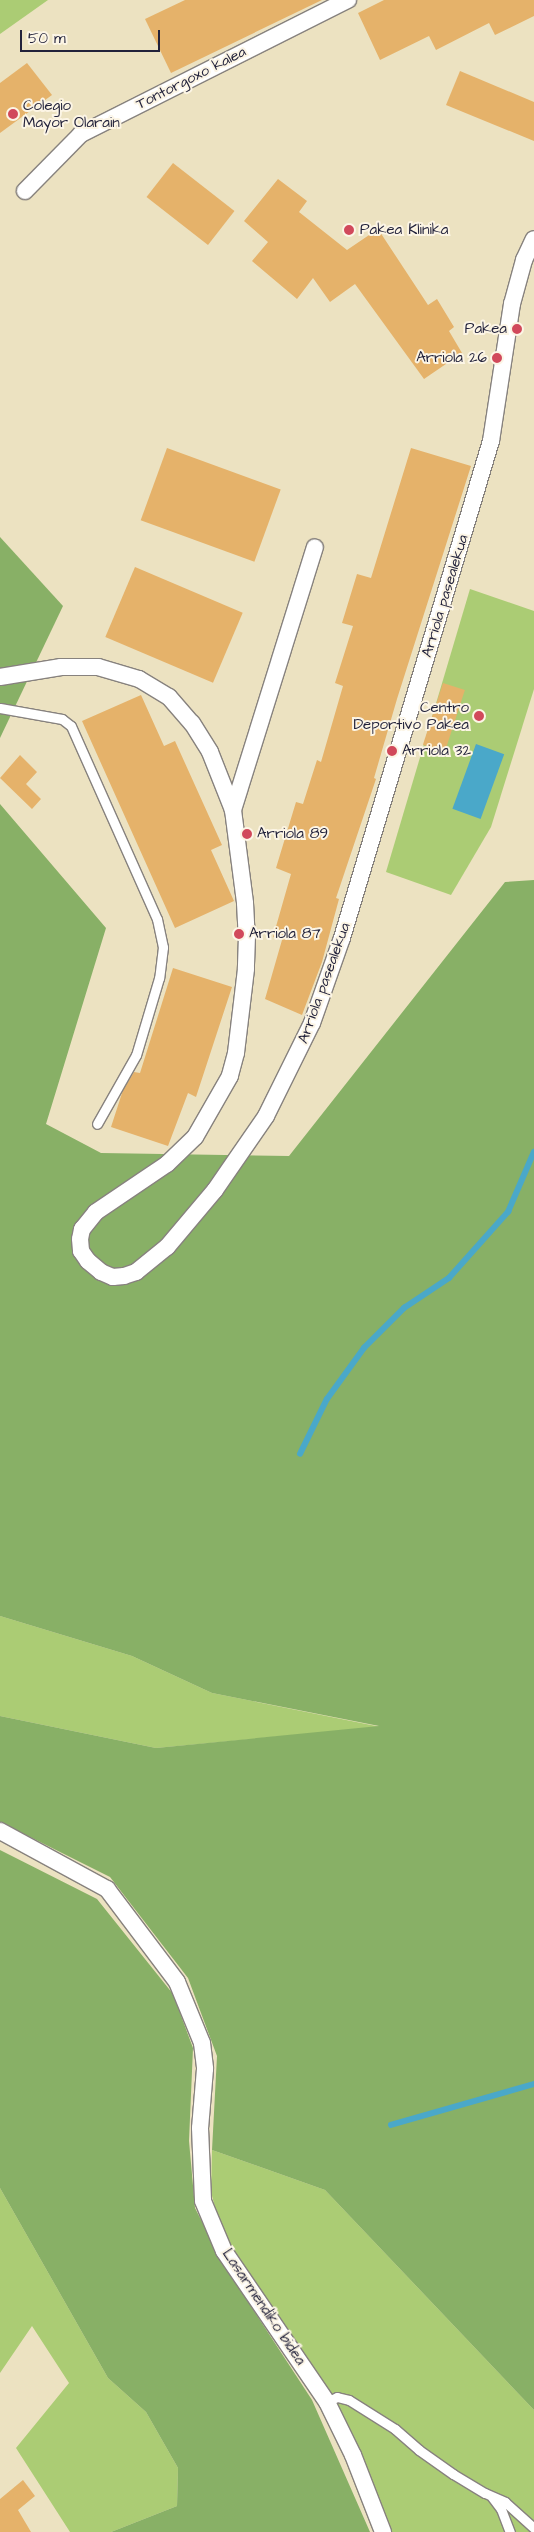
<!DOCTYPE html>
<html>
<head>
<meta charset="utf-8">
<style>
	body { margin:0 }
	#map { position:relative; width:534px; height:2532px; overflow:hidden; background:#ece2c1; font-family:"Architects Daughter",sans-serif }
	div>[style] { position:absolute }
	.green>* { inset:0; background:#abcc74 }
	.forest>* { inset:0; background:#88b066 }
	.water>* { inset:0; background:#4aa8c9; transform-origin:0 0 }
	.stream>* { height:5.5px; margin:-2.75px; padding:0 2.75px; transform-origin:2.75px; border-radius:2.75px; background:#4aa8c9 }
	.building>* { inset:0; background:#e5b26a; transform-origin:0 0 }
	.roads { filter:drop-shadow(1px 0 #87827e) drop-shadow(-1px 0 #87827e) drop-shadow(0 1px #87827e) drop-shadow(0 -1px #87827e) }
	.lane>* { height:9px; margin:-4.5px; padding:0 4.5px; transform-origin:4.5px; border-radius:4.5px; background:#fff }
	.street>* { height:16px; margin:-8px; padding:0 8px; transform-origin:8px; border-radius:8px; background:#fff }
	.dots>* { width:14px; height:14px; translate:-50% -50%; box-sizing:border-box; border:2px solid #fcf5e5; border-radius:50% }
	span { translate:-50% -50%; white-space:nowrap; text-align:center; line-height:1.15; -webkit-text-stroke:4px #fcf5e5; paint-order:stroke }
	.street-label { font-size:15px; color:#22223b }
	.poi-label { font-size:15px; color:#22223b }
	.left { translate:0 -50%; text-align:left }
	.right { translate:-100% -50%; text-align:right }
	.scale { position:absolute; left:20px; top:30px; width:140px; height:22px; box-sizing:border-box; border:2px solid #22223b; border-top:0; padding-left:6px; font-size:15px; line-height:18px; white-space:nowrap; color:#22223b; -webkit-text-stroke:4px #fcf5e5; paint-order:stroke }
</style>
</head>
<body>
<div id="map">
	<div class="green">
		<i style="clip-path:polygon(0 0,48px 0,0 34px)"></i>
		<i style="clip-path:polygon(470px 589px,534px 611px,534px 689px,491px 827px,451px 895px,386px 872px)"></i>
		<i style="clip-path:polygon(0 1616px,132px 1656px,212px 1693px,381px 1727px,156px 1748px,0 1716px)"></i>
		<i style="clip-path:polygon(212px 2150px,325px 2190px,534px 2410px,534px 2532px,391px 2532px,352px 2436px,325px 2384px,234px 2252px,218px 2219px,211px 2192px)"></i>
		<i style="clip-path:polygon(0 2188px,108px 2378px,146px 2412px,178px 2468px,177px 2506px,111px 2532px,70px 2532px,16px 2448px,69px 2383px,32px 2326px,0 2373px)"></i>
	</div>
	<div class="forest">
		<i style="clip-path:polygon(0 537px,63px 606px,0 738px)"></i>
		<i style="clip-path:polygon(0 804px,106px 928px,46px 1124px,101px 1153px,289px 1156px,505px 882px,534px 880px,534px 2410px,325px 2190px,212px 2150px,217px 2056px,188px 1978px,110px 1877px,0 1822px,0 1716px,156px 1748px,379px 1726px,212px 1693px,132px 1656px,0 1616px)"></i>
		<i style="clip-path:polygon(0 1850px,97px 1899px,173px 1994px,193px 2048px,189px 2141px,195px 2208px,224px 2265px,312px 2400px,370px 2532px,111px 2532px,177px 2506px,178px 2468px,146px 2412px,108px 2378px,0 2188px)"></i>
	</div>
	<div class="water">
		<i style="left:476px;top:744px;width:30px;height:69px;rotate:20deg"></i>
	</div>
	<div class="stream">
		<i style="left:300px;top:1454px;width:61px;rotate:-63.9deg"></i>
		<i style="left:327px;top:1399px;width:63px;rotate:-54deg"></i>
		<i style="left:364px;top:1348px;width:57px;rotate:-45deg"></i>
		<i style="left:404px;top:1308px;width:54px;rotate:-33.7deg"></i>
		<i style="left:449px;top:1278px;width:89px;rotate:-48.2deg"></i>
		<i style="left:508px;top:1212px;width:65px;rotate:-66.6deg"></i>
		<i style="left:391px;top:2125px;width:149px;rotate:-16deg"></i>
	</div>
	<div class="building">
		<i style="clip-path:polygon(185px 0,322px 0,171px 73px,145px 19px)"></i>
		<i style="clip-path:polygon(384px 0,534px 0,534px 16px,495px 35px,489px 23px,436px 50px,429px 36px,380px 60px,358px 13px)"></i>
		<i style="clip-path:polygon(27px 63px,52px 95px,0 133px,0 83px)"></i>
		<i style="clip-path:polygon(460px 71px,534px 102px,534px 141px,446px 105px)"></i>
		<i style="left:173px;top:163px;width:78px;height:43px;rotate:38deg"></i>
		<i style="clip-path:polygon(278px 179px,307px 201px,299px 212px,347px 250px,378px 229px,428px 305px,437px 299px,454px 327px,449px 331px,462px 353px,424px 379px,355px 284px,330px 302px,313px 278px,297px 299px,252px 261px,268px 242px,244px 221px)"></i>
		<i style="left:167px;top:448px;width:121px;height:77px;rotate:20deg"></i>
		<i style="clip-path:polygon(411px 448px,471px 466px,397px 699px,374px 778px,376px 779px,336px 898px,339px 899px,322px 962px,302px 1015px,265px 999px,282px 940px,273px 937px,291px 874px,276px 868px,296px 802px,303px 804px,317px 760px,321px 762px,343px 686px,335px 683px,353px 626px,342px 623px,357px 574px,371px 578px)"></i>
		<i style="left:135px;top:567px;width:117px;height:76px;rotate:23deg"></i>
		<i style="left:443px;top:683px;width:23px;height:65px;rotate:18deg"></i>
		<i style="clip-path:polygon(141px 695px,164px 746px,175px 741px,222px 845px,211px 850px,234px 901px,175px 928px,82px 721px)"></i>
		<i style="clip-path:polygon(20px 755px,37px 772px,26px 784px,41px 799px,32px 809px,0 778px)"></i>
		<i style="clip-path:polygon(173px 968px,232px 987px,196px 1097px,188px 1093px,168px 1146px,111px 1127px,123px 1090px,134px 1072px,140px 1073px)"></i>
		<i style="clip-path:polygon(23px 2480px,35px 2496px,18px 2510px,31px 2532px,0 2532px,0 2499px)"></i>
	</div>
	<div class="roads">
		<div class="lane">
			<i style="left:0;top:708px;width:63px;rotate:10.1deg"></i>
			<i style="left:62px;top:719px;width:11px;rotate:38deg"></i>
			<i style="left:71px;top:726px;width:211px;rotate:66deg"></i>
			<i style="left:157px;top:919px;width:29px;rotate:78deg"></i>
			<i style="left:163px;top:947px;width:31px;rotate:97deg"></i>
			<i style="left:159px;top:978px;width:80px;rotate:106.6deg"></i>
			<i style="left:136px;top:1055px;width:79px;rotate:119.5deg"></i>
			<i style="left:327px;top:2402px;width:11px;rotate:-27deg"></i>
			<i style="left:337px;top:2397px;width:12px;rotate:14deg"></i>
			<i style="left:349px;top:2400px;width:54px;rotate:32.2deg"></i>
			<i style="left:395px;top:2429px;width:32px;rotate:41deg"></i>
			<i style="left:419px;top:2450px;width:42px;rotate:35.2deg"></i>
			<i style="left:453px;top:2474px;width:37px;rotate:31deg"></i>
			<i style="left:485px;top:2493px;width:22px;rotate:24deg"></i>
			<i style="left:505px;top:2502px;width:39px;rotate:42deg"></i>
			<i style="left:492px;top:2497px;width:15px;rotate:53deg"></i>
			<i style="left:501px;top:2509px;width:25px;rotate:69deg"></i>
		</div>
		<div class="street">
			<i style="left:25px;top:191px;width:80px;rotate:-45.5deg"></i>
			<i style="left:81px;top:134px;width:299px;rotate:-26.7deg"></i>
			<i style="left:0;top:677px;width:62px;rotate:-9.3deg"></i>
			<i style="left:61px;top:667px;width:37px"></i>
			<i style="left:98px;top:667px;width:43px;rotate:16.3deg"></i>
			<i style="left:139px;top:679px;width:35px;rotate:31deg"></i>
			<i style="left:169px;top:697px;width:35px;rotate:49deg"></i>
			<i style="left:192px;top:723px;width:34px;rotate:58deg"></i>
			<i style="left:210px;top:752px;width:62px;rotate:68.4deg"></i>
			<i style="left:233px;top:810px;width:94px;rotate:82.6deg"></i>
			<i style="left:245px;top:903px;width:33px;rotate:87deg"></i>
			<i style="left:247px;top:936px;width:33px;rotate:92deg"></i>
			<i style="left:246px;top:969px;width:85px;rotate:96.8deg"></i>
			<i style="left:236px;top:1053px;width:24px;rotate:105deg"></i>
			<i style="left:230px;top:1076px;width:70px;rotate:119.8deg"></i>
			<i style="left:195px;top:1137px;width:39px;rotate:136deg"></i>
			<i style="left:167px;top:1164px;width:86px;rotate:145.9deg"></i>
			<i style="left:96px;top:1212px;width:22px;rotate:129deg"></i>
			<i style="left:82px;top:1229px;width:10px;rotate:101deg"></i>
			<i style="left:80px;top:1239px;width:12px;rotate:85deg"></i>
			<i style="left:81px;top:1251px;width:12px;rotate:55deg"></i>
			<i style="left:88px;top:1261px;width:17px;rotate:40deg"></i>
			<i style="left:101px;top:1272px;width:13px;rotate:23deg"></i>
			<i style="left:113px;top:1277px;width:11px;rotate:-5deg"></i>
			<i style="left:124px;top:1276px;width:13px;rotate:-18deg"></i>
			<i style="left:136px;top:1272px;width:40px;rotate:-39deg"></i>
			<i style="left:167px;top:1247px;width:75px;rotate:-49.9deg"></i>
			<i style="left:215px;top:1190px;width:90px;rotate:-55.4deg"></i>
			<i style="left:266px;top:1116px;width:104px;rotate:-63.7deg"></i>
			<i style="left:312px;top:1023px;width:90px;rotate:-70.6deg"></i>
			<i style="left:342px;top:938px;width:519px;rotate:-73.31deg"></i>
			<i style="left:491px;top:441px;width:139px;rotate:-81.3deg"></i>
			<i style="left:512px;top:304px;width:46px;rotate:-74.7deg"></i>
			<i style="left:524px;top:260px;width:23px;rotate:-65deg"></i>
			<i style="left:233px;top:810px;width:275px;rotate:-72.7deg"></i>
			<i style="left:0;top:1831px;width:122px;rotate:28.5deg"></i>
			<i style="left:107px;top:1889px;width:116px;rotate:53deg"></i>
			<i style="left:177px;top:1982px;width:66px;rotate:67.7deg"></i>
			<i style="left:202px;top:2043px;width:26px;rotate:83deg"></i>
			<i style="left:205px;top:2069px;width:59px;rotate:94.8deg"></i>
			<i style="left:200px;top:2128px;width:73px;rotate:87.6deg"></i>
			<i style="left:203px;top:2201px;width:54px;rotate:67.2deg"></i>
			<i style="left:224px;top:2251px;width:183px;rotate:55.7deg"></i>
			<i style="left:327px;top:2402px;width:59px;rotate:63.9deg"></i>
			<i style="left:353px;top:2455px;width:83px;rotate:68.7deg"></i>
		</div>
	</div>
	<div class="dots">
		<i style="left:13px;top:114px;background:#d1495b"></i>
		<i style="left:349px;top:230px;background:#d1495b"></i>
		<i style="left:517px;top:329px;background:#d1495b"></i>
		<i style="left:497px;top:358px;background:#d1495b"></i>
		<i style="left:479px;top:716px;background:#d1495b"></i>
		<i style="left:392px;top:751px;background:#d1495b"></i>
		<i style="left:247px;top:834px;background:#d1495b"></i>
		<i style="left:239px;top:934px;background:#d1495b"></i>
	</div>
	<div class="street-label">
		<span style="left:191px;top:78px;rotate:-27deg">Tontorgoxo kalea</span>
		<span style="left:445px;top:596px;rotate:-73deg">Arriola pasealekua</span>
		<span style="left:324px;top:983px;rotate:-70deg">Arriola pasealekua</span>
		<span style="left:264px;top:2307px;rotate:56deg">Lasarmendiko bidea</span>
	</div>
	<div class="poi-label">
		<span class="left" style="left:23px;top:114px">Colegio<br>Mayor Olarain</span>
		<span class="left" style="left:360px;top:230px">Pakea Klinika</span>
		<span class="right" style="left:507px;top:329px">Pakea</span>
		<span class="right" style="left:487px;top:358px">Arriola 26</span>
		<span class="right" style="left:469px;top:716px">Centro<br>Deportivo Pakea</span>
		<span class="left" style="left:402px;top:751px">Arriola 32</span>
		<span class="left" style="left:257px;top:834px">Arriola 89</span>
		<span class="left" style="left:249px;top:934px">Arriola 87</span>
	</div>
	<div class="scale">50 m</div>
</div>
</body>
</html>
